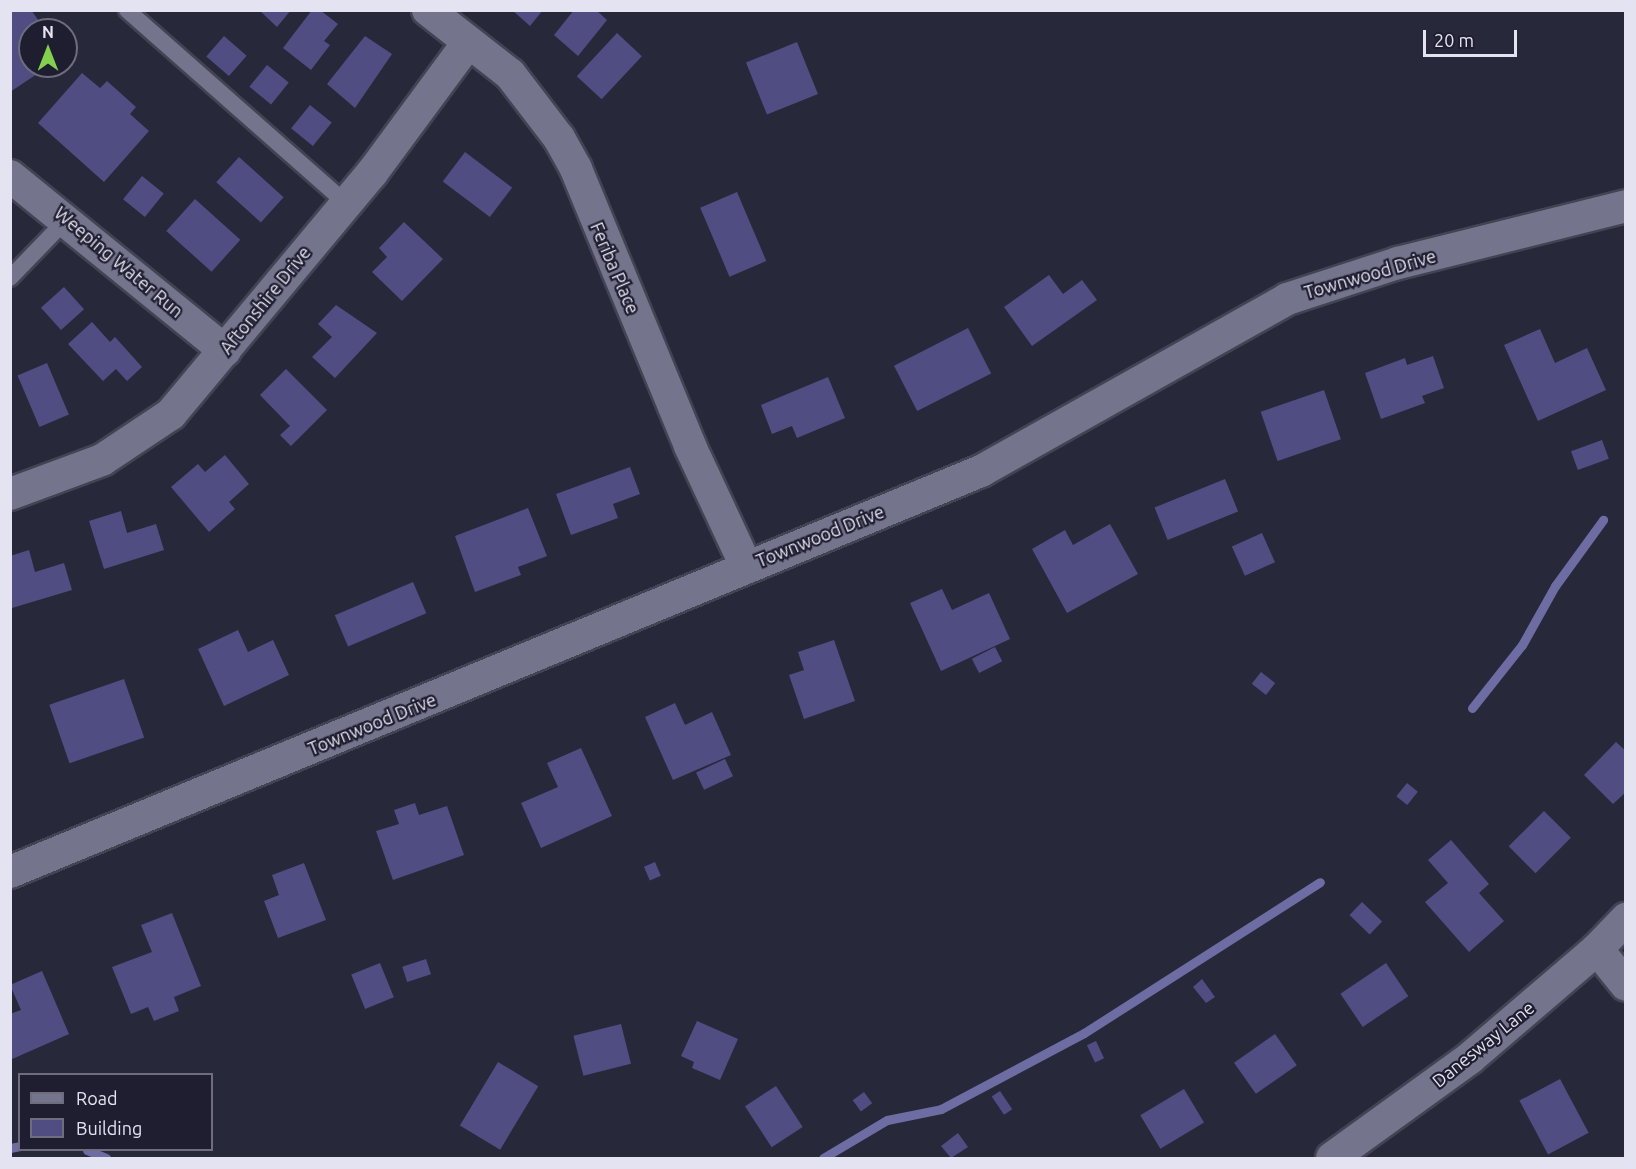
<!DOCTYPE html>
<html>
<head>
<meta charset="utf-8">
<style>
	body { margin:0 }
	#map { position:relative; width:1636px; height:1169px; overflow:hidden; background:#28283b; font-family:Ubuntu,sans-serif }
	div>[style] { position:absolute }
	.stream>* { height:9px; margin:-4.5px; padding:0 4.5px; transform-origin:4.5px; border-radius:4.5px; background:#6d6ca3 }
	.building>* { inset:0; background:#4f4d82; transform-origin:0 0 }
	.roads { filter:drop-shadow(2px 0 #434354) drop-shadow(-2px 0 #434354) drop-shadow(0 2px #434354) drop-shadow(0 -2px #434354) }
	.service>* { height:16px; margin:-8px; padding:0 8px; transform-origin:8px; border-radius:8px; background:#74758c }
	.minor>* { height:32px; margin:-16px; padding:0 16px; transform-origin:16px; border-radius:16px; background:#74758c }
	span { translate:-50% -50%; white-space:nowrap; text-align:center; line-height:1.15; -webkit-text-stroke:4.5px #1f1e31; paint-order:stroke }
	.street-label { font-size:18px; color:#e3e3f1 }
	.frame { position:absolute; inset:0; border:12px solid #e3e3f1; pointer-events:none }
	.legend { position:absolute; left:18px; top:1073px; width:195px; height:78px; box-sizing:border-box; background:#1f1e31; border:2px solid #6d6d7e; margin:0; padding:8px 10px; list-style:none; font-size:18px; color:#e3e3f1 }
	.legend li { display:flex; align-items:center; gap:12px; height:30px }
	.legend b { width:30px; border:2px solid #6d6d7e }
	.north { position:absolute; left:18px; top:18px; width:60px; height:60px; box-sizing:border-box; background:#1f1e31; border:2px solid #6d6d7e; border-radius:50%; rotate:0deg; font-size:16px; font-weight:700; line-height:24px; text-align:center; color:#e3e3f1 }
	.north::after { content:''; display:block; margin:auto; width:21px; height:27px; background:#84d04e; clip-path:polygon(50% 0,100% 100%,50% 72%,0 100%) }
	.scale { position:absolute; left:1423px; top:30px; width:94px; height:27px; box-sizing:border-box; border:3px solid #e3e3f1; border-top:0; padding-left:8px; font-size:18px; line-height:21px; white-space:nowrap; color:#e3e3f1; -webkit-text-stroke:4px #1f1e31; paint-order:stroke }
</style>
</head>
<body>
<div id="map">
	<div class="stream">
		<i style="left:1472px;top:708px;width:80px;rotate:-51.6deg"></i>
		<i style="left:1522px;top:645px;width:68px;rotate:-60.8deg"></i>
		<i style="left:1555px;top:586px;width:82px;rotate:-54deg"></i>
		<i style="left:10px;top:1148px;width:10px;rotate:-11deg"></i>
		<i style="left:87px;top:1150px;width:21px;rotate:23deg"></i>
		<i style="left:823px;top:1158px;width:74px;rotate:-30.7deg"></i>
		<i style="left:887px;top:1120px;width:55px;rotate:-11.5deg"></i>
		<i style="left:941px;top:1109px;width:162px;rotate:-28deg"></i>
		<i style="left:1084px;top:1033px;width:280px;rotate:-32.6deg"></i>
	</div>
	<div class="building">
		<i style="clip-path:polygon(10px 10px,31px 10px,44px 28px,30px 30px,30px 66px,49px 66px,10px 92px)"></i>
		<i style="clip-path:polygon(259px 10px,291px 10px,277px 27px)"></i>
		<i style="clip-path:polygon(312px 10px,320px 10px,338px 24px,324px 41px,330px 45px,311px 70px,283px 48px)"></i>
		<i style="clip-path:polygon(512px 10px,543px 10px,530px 26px)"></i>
		<i style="clip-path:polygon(574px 10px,596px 10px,607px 20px,578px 56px,554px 35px)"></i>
		<i style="left:617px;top:33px;width:34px;height:59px;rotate:43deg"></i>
		<i style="left:224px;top:36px;width:30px;height:27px;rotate:41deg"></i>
		<i style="clip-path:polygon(365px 36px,392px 54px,355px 108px,327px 84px)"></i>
		<i style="left:797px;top:42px;width:56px;height:55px;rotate:68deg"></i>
		<i style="left:267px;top:65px;width:28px;height:28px;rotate:39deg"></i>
		<i style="clip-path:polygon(82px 73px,100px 88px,107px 81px,136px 107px,130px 114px,149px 131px,104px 182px,38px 123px)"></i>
		<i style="left:310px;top:105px;width:28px;height:30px;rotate:39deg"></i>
		<i style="left:465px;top:152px;width:59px;height:37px;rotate:37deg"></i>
		<i style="left:239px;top:157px;width:60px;height:34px;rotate:42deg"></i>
		<i style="left:142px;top:176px;width:28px;height:30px;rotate:39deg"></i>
		<i style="left:737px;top:192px;width:75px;height:40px;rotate:67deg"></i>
		<i style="left:195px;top:199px;width:61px;height:43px;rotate:42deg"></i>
		<i style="clip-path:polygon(404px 222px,443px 259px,402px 301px,372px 272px,387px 257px,379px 248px)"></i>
		<i style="clip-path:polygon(1049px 275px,1063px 294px,1082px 280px,1097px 300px,1032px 346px,1004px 307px)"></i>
		<i style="left:64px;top:287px;width:30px;height:31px;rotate:48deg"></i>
		<i style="clip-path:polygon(336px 305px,377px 333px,335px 378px,312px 357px,332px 337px,318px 324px)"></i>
		<i style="clip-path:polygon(92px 322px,110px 342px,115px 337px,142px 367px,127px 381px,116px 369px,103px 381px,68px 344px)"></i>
		<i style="left:968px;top:328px;width:51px;height:83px;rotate:63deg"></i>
		<i style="clip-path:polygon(1540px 329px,1555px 363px,1587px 348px,1606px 390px,1538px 421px,1504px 345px)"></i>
		<i style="clip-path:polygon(1433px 356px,1444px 388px,1422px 396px,1425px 403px,1381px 419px,1365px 373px,1405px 358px,1407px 365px)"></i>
		<i style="left:47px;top:363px;width:56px;height:32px;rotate:67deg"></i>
		<i style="clip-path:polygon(286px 369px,327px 410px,291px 446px,280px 435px,290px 426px,260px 395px)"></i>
		<i style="clip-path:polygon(828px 377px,845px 418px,797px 438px,792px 426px,772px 434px,761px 405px)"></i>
		<i style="left:1324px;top:390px;width:52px;height:67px;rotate:71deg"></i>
		<i style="left:1602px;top:440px;width:20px;height:33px;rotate:70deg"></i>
		<i style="clip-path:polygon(225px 455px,249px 484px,229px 502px,235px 509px,209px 532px,171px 487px,198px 464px,205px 472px)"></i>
		<i style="clip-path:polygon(630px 467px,640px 494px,613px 504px,618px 518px,571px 535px,556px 494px)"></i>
		<i style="left:1225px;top:479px;width:35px;height:76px;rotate:68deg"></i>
		<i style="clip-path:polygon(528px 508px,547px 556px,518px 567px,521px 575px,475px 592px,455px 536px)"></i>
		<i style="clip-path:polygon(121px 511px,127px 533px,156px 524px,164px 550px,104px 569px,89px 521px)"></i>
		<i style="clip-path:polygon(1110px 524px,1138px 574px,1067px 613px,1032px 549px,1065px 530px,1073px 545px)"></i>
		<i style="left:1262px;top:533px;width:32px;height:33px;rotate:66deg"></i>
		<i style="clip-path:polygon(29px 550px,35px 572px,64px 563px,72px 590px,12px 608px,10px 556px)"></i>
		<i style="left:413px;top:582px;width:34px;height:85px;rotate:67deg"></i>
		<i style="clip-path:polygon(942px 589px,952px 610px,989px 593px,1010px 639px,941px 671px,910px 603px)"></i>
		<i style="clip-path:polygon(238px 630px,248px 652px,273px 640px,289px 675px,224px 706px,198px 649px)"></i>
		<i style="clip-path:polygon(834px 640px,855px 701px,804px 719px,789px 675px,804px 670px,798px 652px)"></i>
		<i style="left:995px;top:647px;width:16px;height:26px;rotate:63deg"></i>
		<i style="left:1261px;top:672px;width:18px;height:15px;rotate:38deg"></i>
		<i style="left:124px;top:679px;width:62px;height:79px;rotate:71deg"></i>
		<i style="clip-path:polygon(675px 703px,685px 725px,712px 712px,731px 755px,673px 780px,645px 717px)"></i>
		<i style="clip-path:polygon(1616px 742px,1626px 751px,1626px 792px,1613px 804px,1584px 775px)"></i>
		<i style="clip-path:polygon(581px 748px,612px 816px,541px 848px,521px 803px,558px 787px,547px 763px)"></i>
		<i style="left:725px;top:759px;width:19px;height:32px;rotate:65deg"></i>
		<i style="left:1407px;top:783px;width:14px;height:17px;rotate:39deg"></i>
		<i style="clip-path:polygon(415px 803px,419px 815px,447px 806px,464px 855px,393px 880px,376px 831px,399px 824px,394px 810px)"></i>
		<i style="left:1544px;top:811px;width:38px;height:50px;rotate:45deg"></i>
		<i style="clip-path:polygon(1451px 840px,1489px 884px,1479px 893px,1504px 921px,1469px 952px,1425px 902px,1448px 883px,1428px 860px)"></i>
		<i style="left:655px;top:862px;width:15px;height:12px;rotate:67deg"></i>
		<i style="clip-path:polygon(304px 863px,326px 920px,278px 938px,264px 901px,279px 895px,272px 875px)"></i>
		<i style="left:1362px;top:902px;width:28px;height:18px;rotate:44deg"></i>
		<i style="clip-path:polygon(172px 913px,201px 986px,174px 997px,179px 1011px,154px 1021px,148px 1007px,131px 1014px,112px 967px,152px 952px,141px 925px)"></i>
		<i style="left:426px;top:959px;width:16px;height:25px;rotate:72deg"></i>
		<i style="left:380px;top:963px;width:37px;height:31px;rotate:68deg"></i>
		<i style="left:1386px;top:963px;width:40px;height:55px;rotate:56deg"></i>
		<i style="clip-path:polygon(42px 971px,69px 1034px,10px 1060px,10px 1014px,21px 1010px,10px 985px)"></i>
		<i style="clip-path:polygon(1202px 979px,1215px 997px,1206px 1003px,1193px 987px)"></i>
		<i style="clip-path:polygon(697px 1021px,738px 1039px,720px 1080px,692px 1068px,694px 1062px,681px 1056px)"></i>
		<i style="left:621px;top:1024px;width:41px;height:49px;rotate:76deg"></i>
		<i style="left:1275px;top:1034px;width:38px;height:50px;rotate:55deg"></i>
		<i style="left:1096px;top:1041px;width:19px;height:10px;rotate:65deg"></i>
		<i style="left:498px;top:1062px;width:47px;height:74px;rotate:31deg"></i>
		<i style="left:1560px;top:1079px;width:61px;height:46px;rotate:62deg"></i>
		<i style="left:776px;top:1086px;width:49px;height:37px;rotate:57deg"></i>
		<i style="left:1184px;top:1089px;width:39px;height:51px;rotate:59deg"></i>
		<i style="left:1000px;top:1091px;width:22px;height:10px;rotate:56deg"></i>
		<i style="left:864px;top:1092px;width:14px;height:14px;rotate:54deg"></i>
		<i style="clip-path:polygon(958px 1133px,968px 1147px,951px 1158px,941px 1146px)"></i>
	</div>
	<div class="roads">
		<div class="service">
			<i style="left:127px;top:10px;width:292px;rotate:41.4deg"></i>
			<i style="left:10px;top:278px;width:82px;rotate:-46deg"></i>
		</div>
		<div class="minor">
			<i style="left:428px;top:10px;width:104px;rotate:38deg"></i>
			<i style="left:510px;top:74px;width:81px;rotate:52.6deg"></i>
			<i style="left:559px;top:138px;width:35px;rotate:61deg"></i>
			<i style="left:576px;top:169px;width:300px;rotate:67.6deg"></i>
			<i style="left:690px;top:446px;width:132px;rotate:65deg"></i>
			<i style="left:10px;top:176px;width:277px;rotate:39.1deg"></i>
			<i style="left:10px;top:494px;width:98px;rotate:-20.3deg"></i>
			<i style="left:102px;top:460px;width:83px;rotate:-33.7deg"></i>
			<i style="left:171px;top:414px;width:314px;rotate:-50.2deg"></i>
			<i style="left:372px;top:173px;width:162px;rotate:-53.6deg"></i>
			<i style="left:10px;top:872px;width:1051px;rotate:-22.44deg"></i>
			<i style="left:981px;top:471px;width:351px;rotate:-29.3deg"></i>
			<i style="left:1287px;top:299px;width:117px;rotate:-18deg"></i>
			<i style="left:1398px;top:263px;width:235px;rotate:-14deg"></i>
			<i style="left:1597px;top:949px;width:46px;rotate:51.1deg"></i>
			<i style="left:1332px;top:1158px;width:170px;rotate:-35.9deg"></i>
			<i style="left:1470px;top:1058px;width:167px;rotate:-40.6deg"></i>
			<i style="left:1597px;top:949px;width:42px;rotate:-46deg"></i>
		</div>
	</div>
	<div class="street-label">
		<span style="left:119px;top:262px;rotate:40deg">Weeping Water Run</span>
		<span style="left:615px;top:268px;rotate:67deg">Feriba Place</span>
		<span style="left:1370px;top:274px;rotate:-16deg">Townwood Drive</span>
		<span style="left:265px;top:300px;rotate:-51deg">Aftonshire Drive</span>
		<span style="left:820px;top:536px;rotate:-22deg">Townwood Drive</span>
		<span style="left:372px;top:724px;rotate:-22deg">Townwood Drive</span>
		<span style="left:1483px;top:1044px;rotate:-39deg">Danesway Lane</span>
	</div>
	<div class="frame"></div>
	<ul class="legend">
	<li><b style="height:8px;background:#74758c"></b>Road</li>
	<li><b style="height:16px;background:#4f4d82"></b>Building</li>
	</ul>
	<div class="north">N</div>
	<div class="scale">20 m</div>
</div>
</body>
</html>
